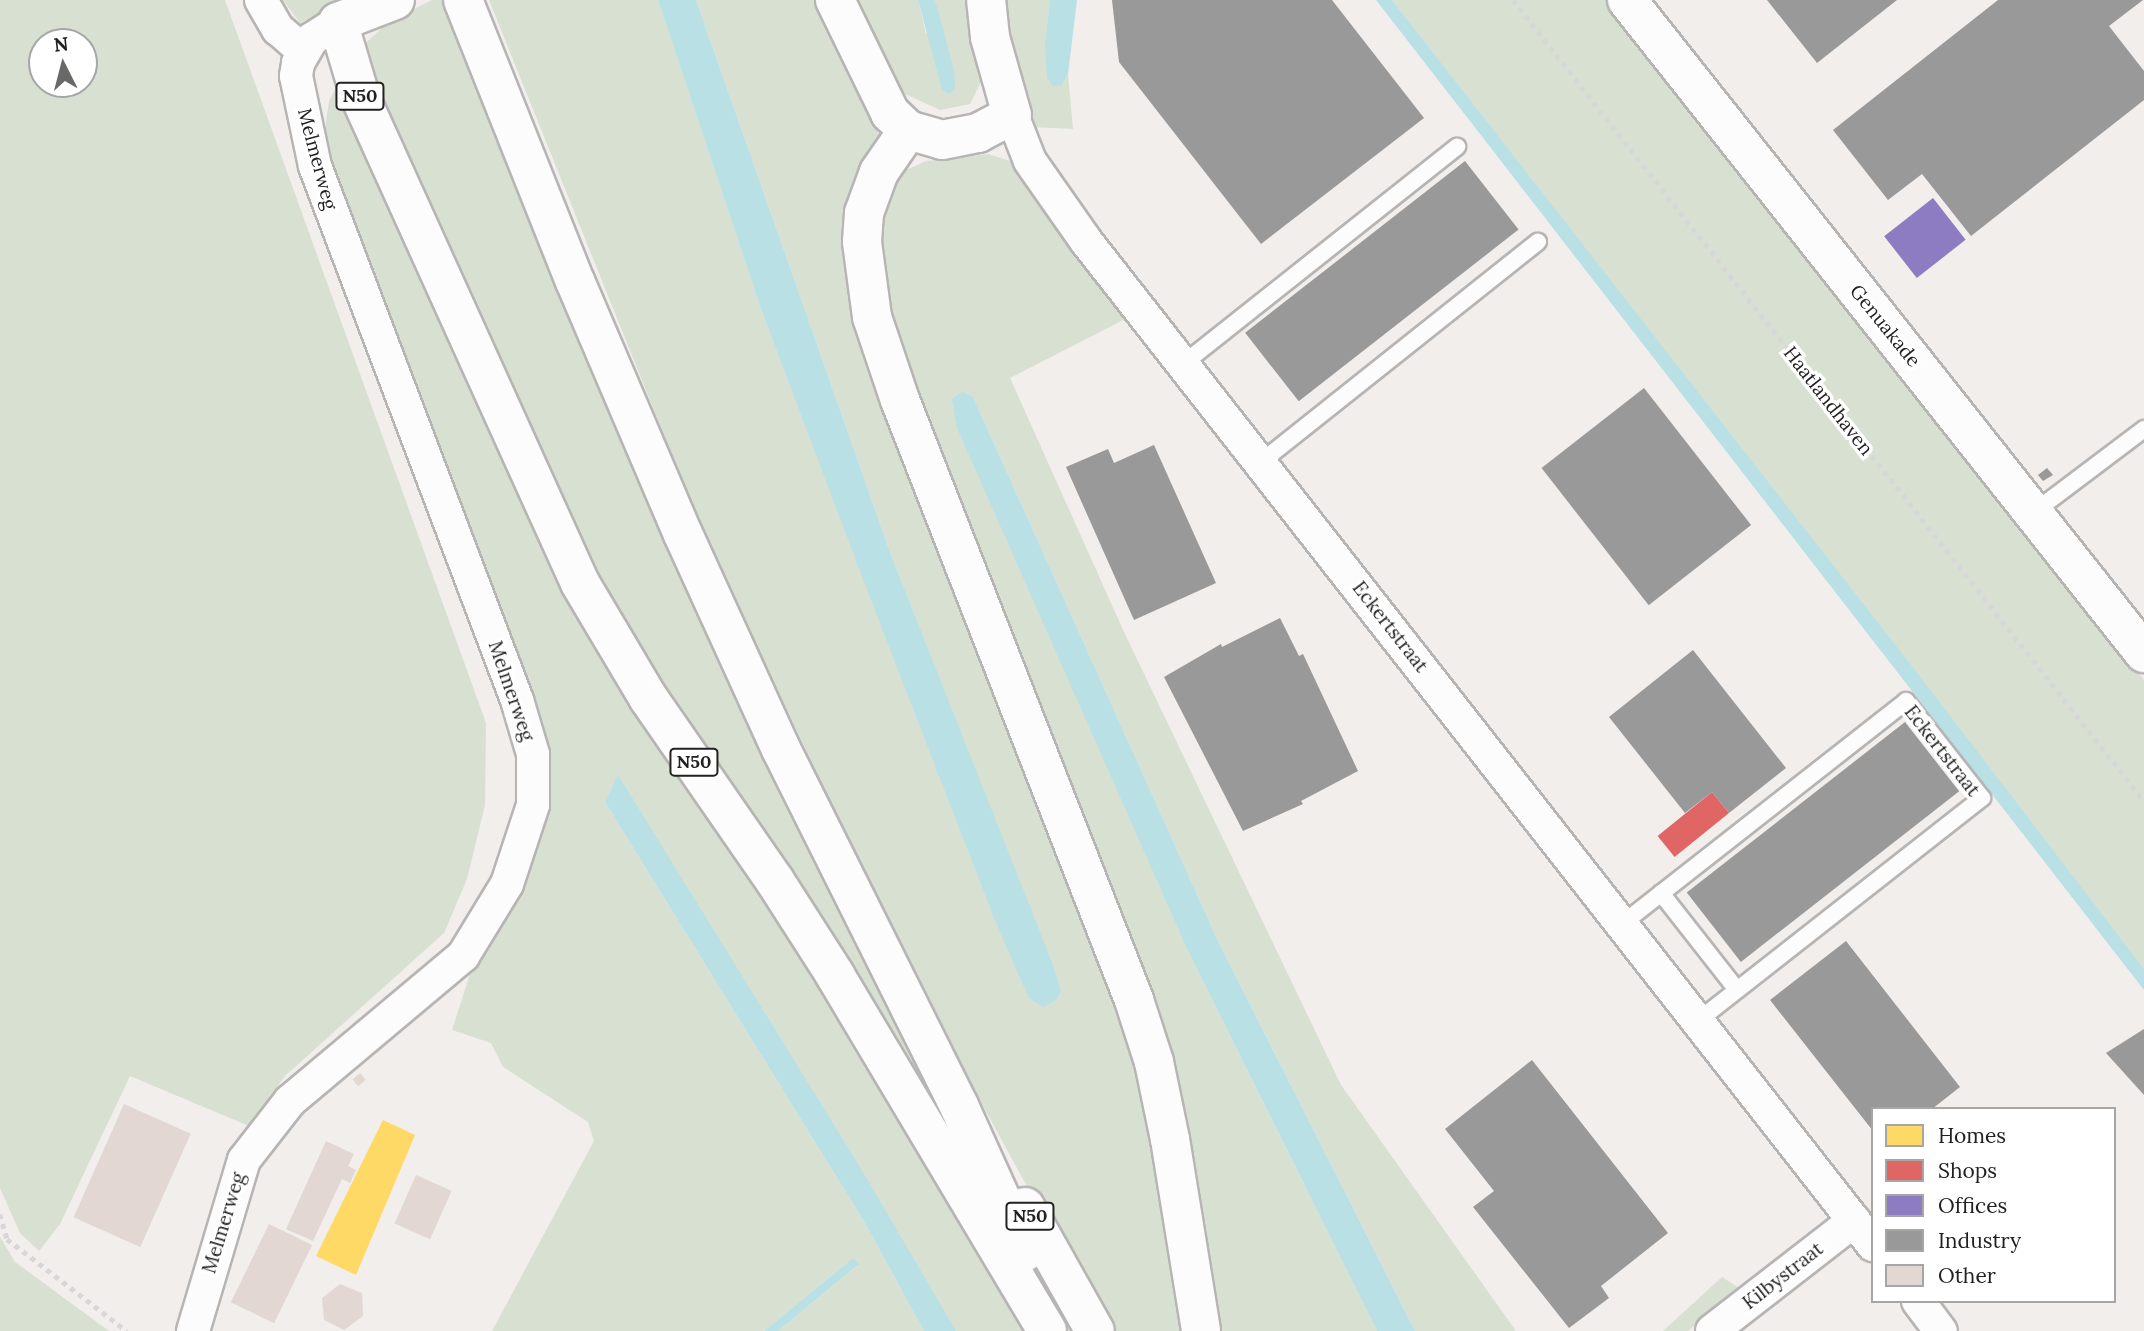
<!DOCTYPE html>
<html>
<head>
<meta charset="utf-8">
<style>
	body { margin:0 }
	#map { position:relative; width:2144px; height:1331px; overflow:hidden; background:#f1eeec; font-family:Lora,serif }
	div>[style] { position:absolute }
	.green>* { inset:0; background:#d8e0d2 }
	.water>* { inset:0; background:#b8e0e5 }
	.homes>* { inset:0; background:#ffd966 }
	.shops>* { inset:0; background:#e06666; transform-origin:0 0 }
	.offices>* { inset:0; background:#8e7cc3; transform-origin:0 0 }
	.industry>* { inset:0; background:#999; transform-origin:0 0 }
	.building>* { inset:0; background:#e2d7d2; transform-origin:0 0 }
	.path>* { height:4.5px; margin-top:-2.25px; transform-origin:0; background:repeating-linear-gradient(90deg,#d8d7d7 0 5px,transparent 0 10px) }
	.roads { filter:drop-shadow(2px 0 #b7b5b4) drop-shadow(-2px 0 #b7b5b4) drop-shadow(0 2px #b7b5b4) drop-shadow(0 -2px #b7b5b4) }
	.service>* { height:16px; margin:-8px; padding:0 8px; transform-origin:8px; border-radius:8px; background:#fdfcfc }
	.minor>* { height:32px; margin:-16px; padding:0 16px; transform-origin:16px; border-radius:16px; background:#fdfcfc }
	.tertiary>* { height:38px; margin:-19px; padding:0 19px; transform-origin:19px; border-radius:19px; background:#fdfcfc }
	.trunk>* { height:38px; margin:-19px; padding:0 19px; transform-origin:19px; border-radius:19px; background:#fdfcfc }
	span { translate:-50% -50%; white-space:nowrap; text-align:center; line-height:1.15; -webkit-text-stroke:7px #fff; paint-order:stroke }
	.shield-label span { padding:2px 5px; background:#fff; border:2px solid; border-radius:5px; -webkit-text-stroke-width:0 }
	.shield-label { font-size:18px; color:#222120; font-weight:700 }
	.street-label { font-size:19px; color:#222120 }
	.legend { position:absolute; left:1871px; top:1107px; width:245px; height:196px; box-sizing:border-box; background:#fff; border:2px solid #a7a6a6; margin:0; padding:9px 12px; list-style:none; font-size:21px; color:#222120 }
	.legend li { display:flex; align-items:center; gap:14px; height:35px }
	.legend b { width:35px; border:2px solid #a7a6a6 }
	.north { position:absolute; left:28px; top:28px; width:70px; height:70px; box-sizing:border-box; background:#fff; border:2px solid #a7a6a6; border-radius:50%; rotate:354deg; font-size:19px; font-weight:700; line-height:28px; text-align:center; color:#222120 }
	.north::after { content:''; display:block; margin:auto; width:24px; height:32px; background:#6a6967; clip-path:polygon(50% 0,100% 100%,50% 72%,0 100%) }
</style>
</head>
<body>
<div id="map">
	<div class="green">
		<i style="clip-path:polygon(evenodd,0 0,225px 0,486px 723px,485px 805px,467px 879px,444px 933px,285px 1076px,249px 1126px,130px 1076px,60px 1224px,39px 1251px,20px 1233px,0 1188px,0 0,42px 42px,84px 42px,84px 84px,42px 84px,42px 42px)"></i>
		<i style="clip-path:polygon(283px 0,348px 0,300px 23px)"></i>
		<i style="clip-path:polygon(432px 0,442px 0,667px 548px,1048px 1331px,956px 1331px,618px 776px,605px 802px,865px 1223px,924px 1331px,778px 1331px,858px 1265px,853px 1258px,764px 1331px,492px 1331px,594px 1141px,588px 1122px,503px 1067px,491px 1043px,452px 1030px,471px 971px,536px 835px,496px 602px,429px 417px,328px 177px,322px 151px,329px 101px,353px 55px,387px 23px)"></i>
		<i style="clip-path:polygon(489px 0,658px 0,761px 309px,993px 916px,1061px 990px,891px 555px,696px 0,817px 0,881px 139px,850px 217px,1143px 1048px,1193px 1331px,1106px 1331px,923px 996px,707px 542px)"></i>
		<i style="clip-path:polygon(857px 0,918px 0,926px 34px,938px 18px,935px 0,972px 0,982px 80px,970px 104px,940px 110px,905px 94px,892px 81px)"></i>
		<i style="clip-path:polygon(999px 0,1050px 0,1045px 42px,1062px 85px,1068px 74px,1073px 129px,1031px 127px)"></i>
		<i style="clip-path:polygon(1392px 0,1608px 0,2144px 680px,2144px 969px)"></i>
		<i style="clip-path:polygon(988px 154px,1013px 162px,1034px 197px,1129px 317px,1010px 378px,1124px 632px,1341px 1085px,1516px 1331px,1415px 1331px,1218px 941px,973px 397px,1189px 953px,1377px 1331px,1213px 1331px,1187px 1142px,915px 415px,871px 243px,889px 188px,902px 172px,926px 161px)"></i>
		<i style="clip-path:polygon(0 1237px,15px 1262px,109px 1331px,0 1331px)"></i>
		<i style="clip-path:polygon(1722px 1277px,1739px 1288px,1688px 1331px,1663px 1331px)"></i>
	</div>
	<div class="water">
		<i style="clip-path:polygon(658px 0,696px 0,891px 555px,1053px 965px,1061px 990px,1056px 1000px,1043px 1007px,1029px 998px,993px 916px,866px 587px,761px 309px)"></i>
		<i style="clip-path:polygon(918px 0,935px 0,954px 70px,955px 88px,950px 94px,942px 90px)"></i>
		<i style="clip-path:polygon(1050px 0,1077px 0,1068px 74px,1062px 85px,1053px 86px,1047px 78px,1045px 42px)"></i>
		<i style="clip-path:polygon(1376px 0,1392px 0,1918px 674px,2144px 969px,2144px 990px)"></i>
		<i style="clip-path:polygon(962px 392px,973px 397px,1218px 941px,1415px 1331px,1377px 1331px,1189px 953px,957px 428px,952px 399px)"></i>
		<i style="clip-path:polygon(618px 775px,860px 1167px,956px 1331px,924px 1331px,865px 1223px,605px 802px)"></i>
		<i style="clip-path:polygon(853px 1258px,859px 1264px,778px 1331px,764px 1331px)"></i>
	</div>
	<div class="homes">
		<i style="clip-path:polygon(383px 1120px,415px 1135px,356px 1275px,316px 1256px)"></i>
	</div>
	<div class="shops">
		<i style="left:1712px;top:792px;width:27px;height:70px;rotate:51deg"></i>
	</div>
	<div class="offices">
		<i style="left:1933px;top:198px;width:53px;height:62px;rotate:52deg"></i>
	</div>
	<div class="industry">
		<i style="clip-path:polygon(1112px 0,1332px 0,1424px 118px,1261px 244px,1119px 62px)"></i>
		<i style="clip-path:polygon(1767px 0,1897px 0,1817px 63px)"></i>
		<i style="clip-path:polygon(1998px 0,2143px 0,2109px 26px,2144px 71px,2144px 100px,1971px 236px,1922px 174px,1888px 200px,1833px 130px)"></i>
		<i style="left:1465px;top:161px;width:87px;height:279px;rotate:52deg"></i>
		<i style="left:1644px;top:388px;width:174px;height:130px;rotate:52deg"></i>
		<i style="clip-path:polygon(1154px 445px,1216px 583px,1134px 620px,1066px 467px,1108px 449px,1114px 463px)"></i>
		<i style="clip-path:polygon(2047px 468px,2053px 475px,2043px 481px,2038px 475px)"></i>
		<i style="clip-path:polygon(1280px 618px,1299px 656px,1303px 654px,1358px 771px,1301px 801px,1303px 804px,1243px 831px,1164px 677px,1221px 644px,1222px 647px)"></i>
		<i style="clip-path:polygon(1693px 650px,1786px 768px,1729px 813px,1712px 792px,1685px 813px,1609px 717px)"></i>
		<i style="left:1905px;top:722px;width:88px;height:277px;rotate:52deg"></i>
		<i style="clip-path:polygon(1846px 941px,1960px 1087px,1932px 1109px,1873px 1109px,1873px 1131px,1770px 1000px)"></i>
		<i style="clip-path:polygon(2144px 1029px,2144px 1095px,2106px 1053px)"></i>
		<i style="clip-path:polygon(1532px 1060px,1668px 1233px,1601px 1286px,1609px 1298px,1569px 1328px,1473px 1207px,1494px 1191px,1445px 1129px)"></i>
	</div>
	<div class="building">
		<i style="left:360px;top:1073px;width:9px;height:10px;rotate:49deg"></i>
		<i style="left:124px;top:1104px;width:73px;height:124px;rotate:24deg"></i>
		<i style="clip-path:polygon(326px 1141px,354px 1154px,348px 1166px,356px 1170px,350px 1183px,342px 1179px,313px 1241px,286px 1229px)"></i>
		<i style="left:416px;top:1175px;width:39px;height:53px;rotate:24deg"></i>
		<i style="left:269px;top:1224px;width:48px;height:87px;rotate:26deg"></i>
		<i style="clip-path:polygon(340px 1284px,362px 1293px,363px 1316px,344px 1330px,324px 1320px,322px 1298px)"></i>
	</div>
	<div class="path">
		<i style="left:1513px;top:0;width:1020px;rotate:51.77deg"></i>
		<i style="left:0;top:1214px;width:26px;rotate:74deg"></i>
		<i style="left:7px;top:1239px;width:151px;rotate:37.5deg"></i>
	</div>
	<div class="roads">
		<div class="service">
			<i style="left:1183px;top:364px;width:350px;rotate:-38.4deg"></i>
			<i style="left:1261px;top:462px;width:354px;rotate:-38.5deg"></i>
			<i style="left:2034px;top:512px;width:138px;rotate:-37deg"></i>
			<i style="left:1661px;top:893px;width:123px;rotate:51.9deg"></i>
			<i style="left:1622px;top:924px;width:361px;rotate:-38.1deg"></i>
			<i style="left:1906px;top:701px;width:123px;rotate:51.9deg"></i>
			<i style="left:1982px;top:798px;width:361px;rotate:141.9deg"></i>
		</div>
		<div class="minor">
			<i style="left:261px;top:0;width:34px;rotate:60deg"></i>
			<i style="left:278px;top:29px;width:33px;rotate:41deg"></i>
			<i style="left:1012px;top:115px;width:49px;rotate:68.6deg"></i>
			<i style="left:1030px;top:161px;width:98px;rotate:55deg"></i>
			<i style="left:1086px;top:241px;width:1276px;rotate:51.91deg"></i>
			<i style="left:1918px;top:1301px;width:38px;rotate:53deg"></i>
			<i style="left:193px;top:1331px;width:178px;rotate:-73.4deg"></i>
			<i style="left:244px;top:1160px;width:75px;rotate:-52.1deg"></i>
			<i style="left:290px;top:1101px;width:226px;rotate:-40deg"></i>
			<i style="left:463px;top:956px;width:84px;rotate:-58.6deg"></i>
			<i style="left:507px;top:884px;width:83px;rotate:-71.8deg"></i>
			<i style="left:533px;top:805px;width:51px;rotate:-90deg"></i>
			<i style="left:533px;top:754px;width:56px;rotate:-106.5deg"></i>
			<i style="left:517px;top:700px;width:571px;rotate:-110.72deg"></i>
			<i style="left:315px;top:166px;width:92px;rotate:-101.9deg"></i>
			<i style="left:296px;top:76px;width:13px;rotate:-81deg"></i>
			<i style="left:298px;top:63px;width:28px;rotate:-60deg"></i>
			<i style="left:312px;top:39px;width:31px;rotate:-33deg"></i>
			<i style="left:1712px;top:1331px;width:180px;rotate:-37.8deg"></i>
		</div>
		<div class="tertiary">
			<i style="left:835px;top:0;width:126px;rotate:64deg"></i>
			<i style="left:890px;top:113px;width:25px;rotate:43deg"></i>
			<i style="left:908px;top:130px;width:35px;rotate:16deg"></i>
			<i style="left:942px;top:140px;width:37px;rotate:-11deg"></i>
			<i style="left:978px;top:133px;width:38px;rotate:-28deg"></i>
			<i style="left:1012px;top:115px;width:81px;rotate:-105.8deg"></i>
			<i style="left:990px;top:37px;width:37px;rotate:-96deg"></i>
			<i style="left:1627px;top:0;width:833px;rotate:51.63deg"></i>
			<i style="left:338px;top:22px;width:61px;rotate:-21.1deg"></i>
		</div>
		<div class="trunk">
			<i style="left:463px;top:0;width:302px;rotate:68.3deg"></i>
			<i style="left:575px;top:281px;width:275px;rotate:66.9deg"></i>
			<i style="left:683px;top:534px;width:236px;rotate:65.5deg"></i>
			<i style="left:781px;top:749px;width:399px;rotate:63.5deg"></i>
			<i style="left:959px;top:1106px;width:160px;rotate:65.7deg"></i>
			<i style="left:338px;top:22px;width:80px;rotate:73.4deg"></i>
			<i style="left:361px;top:99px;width:531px;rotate:65.65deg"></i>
			<i style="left:580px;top:583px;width:135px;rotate:59.3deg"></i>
			<i style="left:649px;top:699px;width:221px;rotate:55.3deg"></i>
			<i style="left:775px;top:881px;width:112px;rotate:57.4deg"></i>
			<i style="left:835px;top:975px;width:414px;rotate:59.2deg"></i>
			<i style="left:908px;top:130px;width:51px;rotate:124.6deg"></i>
			<i style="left:879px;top:172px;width:44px;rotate:110.1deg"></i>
			<i style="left:864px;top:213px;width:29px;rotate:94deg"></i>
			<i style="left:862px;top:242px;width:76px;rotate:82.4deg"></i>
			<i style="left:872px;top:317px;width:88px;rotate:71.4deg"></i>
			<i style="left:900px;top:400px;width:644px;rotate:68.69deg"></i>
			<i style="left:1134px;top:1000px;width:65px;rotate:72.1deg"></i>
			<i style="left:1154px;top:1062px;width:79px;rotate:78.3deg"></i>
			<i style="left:1170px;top:1139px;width:194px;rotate:80.8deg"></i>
			<i style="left:1025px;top:1207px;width:142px;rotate:60.6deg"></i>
		</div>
	</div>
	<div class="shield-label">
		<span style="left:360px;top:96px">N50</span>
		<span style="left:694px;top:762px">N50</span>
		<span style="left:1030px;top:1216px">N50</span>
	</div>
	<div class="street-label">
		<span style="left:317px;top:159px;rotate:75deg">Melmerweg</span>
		<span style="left:1885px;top:326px;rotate:51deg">Genuakade</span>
		<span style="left:1828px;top:401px;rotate:52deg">Haatlandhaven</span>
		<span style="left:1390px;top:627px;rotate:52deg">Eckertstraat</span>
		<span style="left:511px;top:691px;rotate:71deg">Melmerweg</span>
		<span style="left:1942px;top:751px;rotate:52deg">Eckertstraat</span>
		<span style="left:224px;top:1223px;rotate:-73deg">Melmerweg</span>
		<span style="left:1783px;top:1276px;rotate:-38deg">Kilbystraat</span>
	</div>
	<ul class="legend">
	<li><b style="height:19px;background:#ffd966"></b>Homes</li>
	<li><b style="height:19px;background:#e06666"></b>Shops</li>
	<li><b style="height:19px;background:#8e7cc3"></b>Offices</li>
	<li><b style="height:19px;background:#999"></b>Industry</li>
	<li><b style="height:19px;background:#e2d7d2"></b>Other</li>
	</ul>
	<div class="north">N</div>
</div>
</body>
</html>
